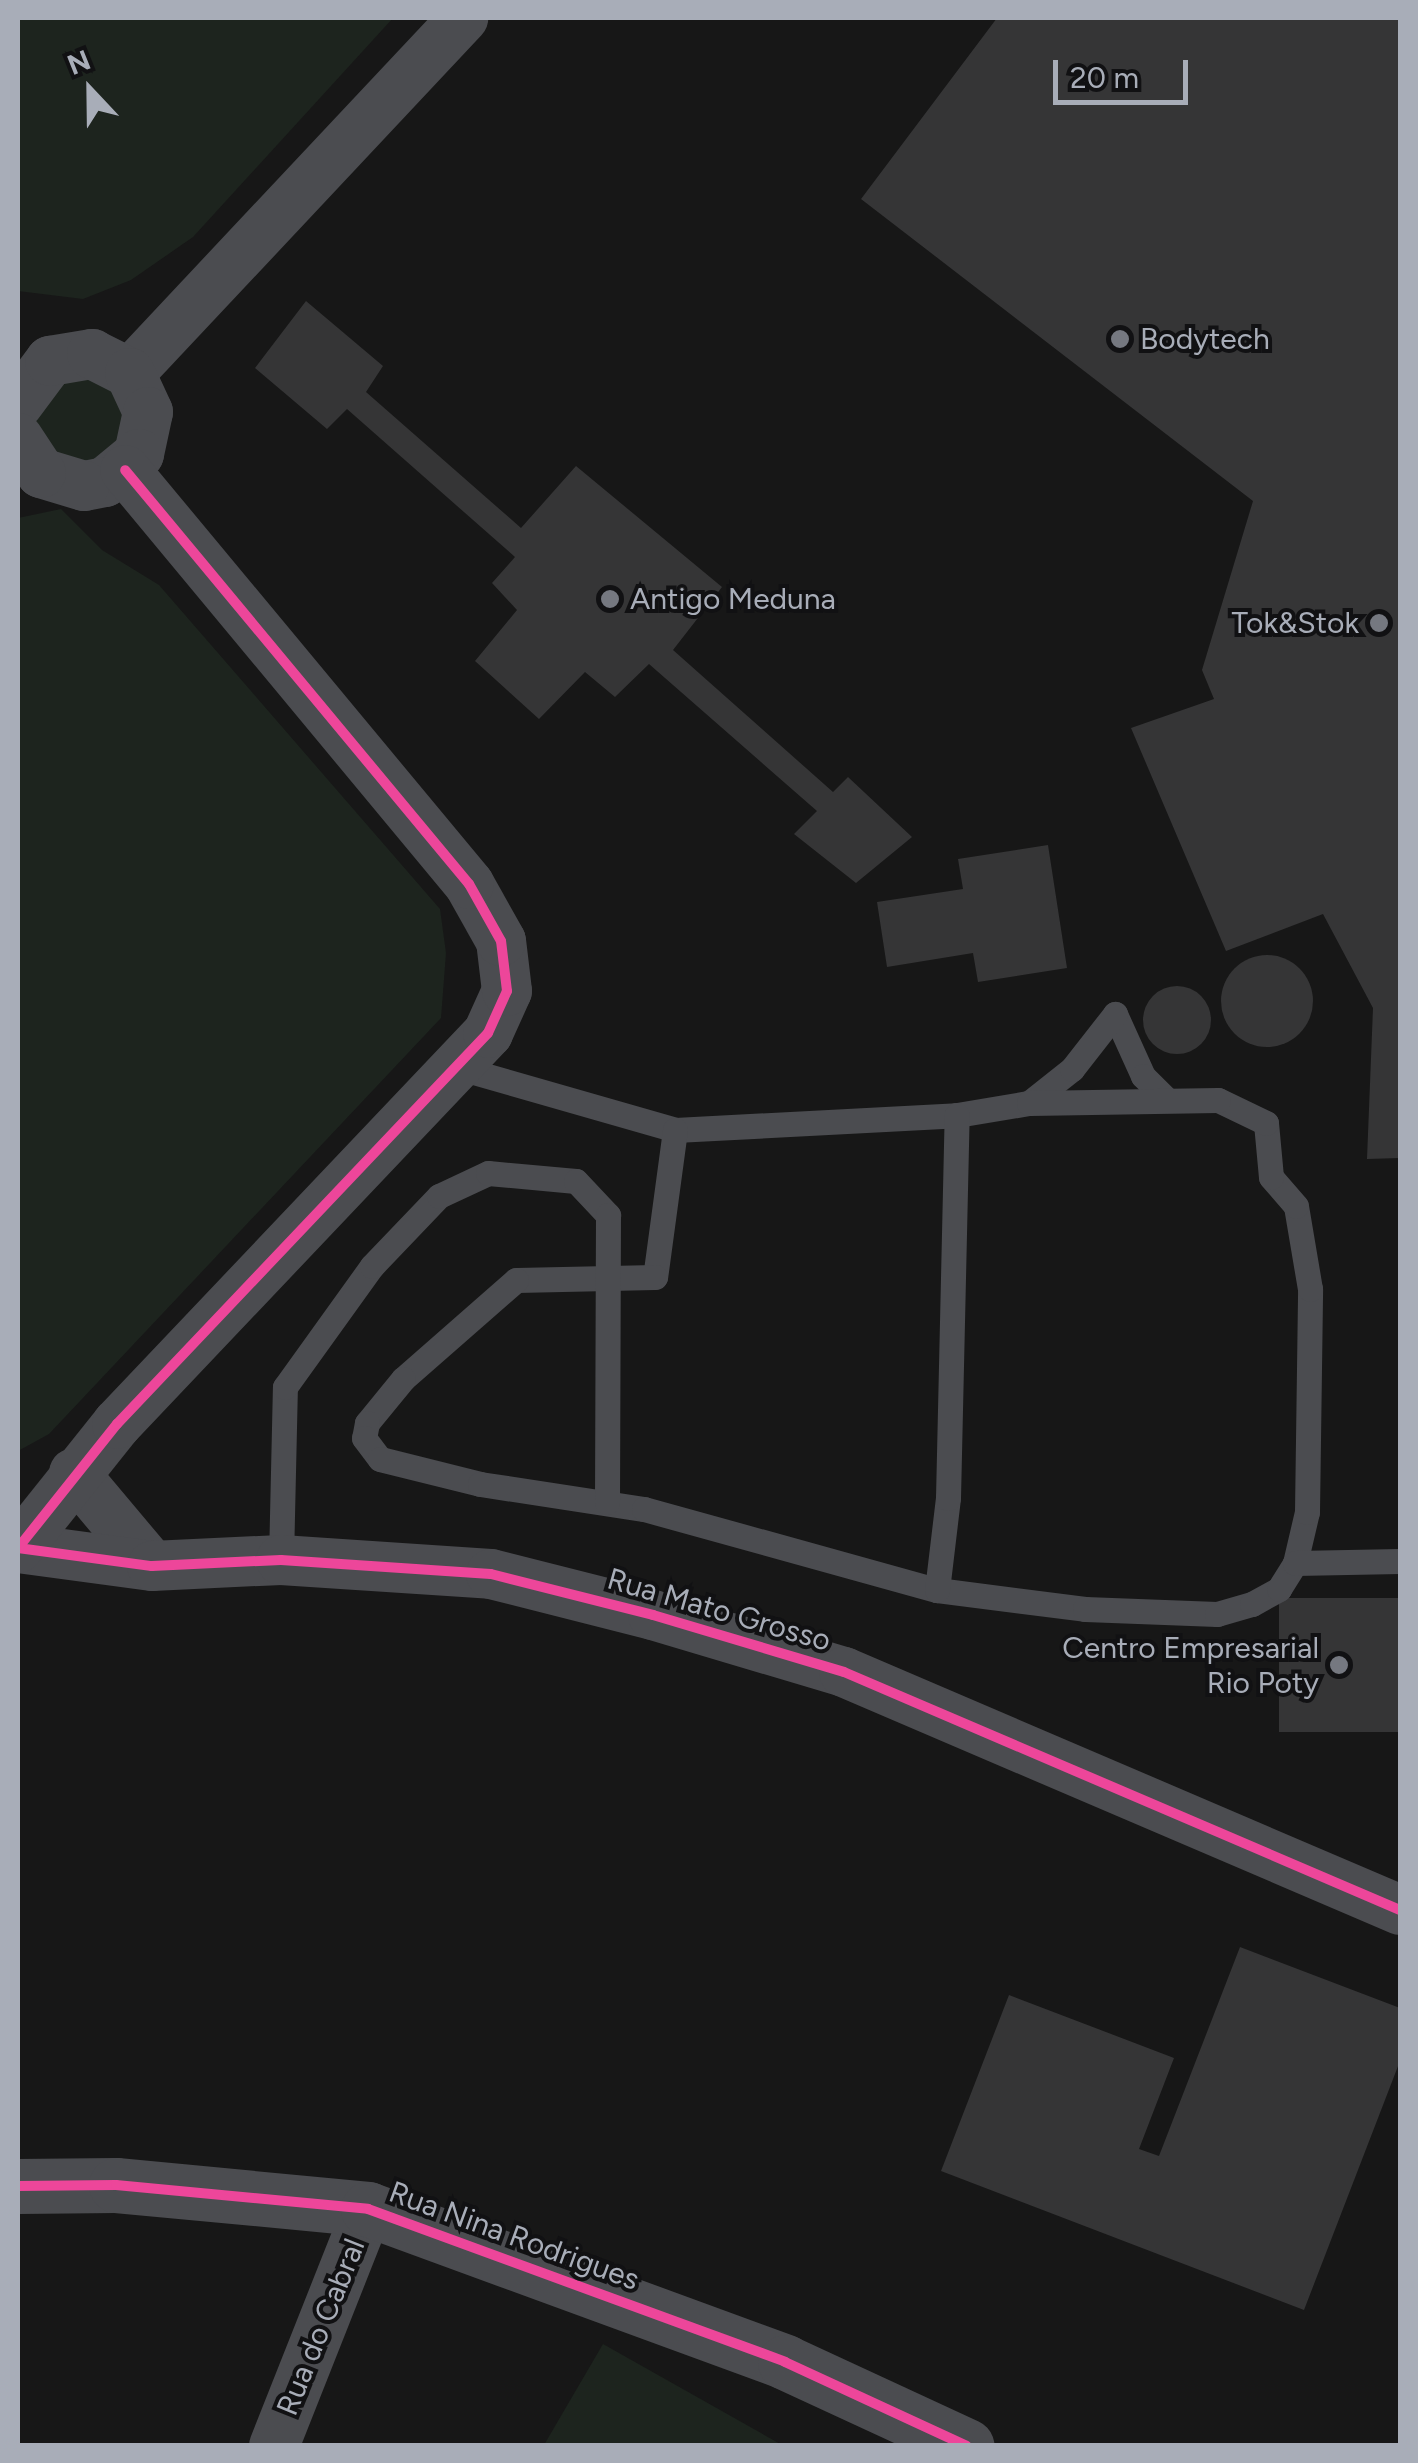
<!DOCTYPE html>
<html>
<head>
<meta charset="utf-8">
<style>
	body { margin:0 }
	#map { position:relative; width:1418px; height:2463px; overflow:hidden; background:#171717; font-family:Figtree,sans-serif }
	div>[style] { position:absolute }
	.green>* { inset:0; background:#1d241e }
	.building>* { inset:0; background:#353536; transform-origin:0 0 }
	.round { border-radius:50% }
	.service>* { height:25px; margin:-12.5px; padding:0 12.5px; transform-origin:12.5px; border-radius:12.5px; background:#4b4c50 }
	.minor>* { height:50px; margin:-25px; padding:0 25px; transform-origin:25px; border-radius:25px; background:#4b4c50 }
	.tertiary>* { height:55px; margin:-27.5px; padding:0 27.5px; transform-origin:27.5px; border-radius:27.5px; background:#4b4c50 }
	.cycleway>* { height:10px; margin:-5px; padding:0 5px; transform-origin:5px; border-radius:5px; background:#ed469a }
	.dots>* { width:28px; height:28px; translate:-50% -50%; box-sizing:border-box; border:5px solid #111113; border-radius:50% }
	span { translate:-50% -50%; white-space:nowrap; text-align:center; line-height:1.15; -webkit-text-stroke:8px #111113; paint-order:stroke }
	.poi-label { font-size:30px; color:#a8adb8 }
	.left { translate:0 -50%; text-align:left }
	.right { translate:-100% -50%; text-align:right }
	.street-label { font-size:30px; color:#a8adb8 }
	.frame { position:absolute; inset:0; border:20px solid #a8adb8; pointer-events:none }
	.north { position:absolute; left:40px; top:40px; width:100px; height:100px; -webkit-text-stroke:8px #111113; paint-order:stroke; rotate:338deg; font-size:28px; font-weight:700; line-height:40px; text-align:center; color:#a8adb8 }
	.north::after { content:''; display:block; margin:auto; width:35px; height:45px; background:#a8adb8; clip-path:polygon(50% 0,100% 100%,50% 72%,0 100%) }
	.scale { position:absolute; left:1053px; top:60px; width:135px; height:45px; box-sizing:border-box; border:5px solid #a8adb8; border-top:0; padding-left:12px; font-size:30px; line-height:35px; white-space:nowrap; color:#a8adb8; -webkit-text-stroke:8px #111113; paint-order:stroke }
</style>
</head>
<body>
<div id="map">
	<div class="green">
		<i style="clip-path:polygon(18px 18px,393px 18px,193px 237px,131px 280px,83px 299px,18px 291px)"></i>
		<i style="clip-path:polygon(105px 375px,130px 431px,98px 466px,51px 460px,32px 416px,44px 387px)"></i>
		<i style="clip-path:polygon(61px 509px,102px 550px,159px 585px,440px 909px,446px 953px,441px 1018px,49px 1434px,18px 1451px,18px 518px)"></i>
		<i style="clip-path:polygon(603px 2344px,782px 2445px,544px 2445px)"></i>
	</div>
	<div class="building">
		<i style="clip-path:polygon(997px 18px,1400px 18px,1400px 1158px,1367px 1159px,1373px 1008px,1323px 914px,1226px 951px,1131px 728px,1214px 699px,1202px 670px,1253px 501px,861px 199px)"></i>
		<i style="clip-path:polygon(306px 301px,383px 366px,366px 392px,521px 528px,576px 466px,722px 587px,673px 650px,833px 792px,848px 777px,912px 837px,856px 883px,794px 834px,817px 811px,649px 664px,615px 697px,585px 672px,539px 719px,475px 661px,517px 610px,492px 583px,515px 557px,347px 409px,327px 429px,255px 368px)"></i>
		<i style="clip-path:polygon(1048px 845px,1067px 968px,978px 982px,973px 953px,887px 967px,877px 902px,963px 889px,958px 859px)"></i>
		<i class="round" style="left:1221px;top:955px;width:92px;height:92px"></i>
		<i class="round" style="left:1143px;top:986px;width:68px;height:68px"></i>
		<i style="left:1400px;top:1598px;width:134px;height:121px;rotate:90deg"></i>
		<i style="clip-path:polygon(1240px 1947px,1400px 2008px,1400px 2061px,1304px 2310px,941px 2171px,1009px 1995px,1174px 2058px,1139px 2149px,1159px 2156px)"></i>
	</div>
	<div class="service">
		<i style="left:1115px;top:1014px;width:68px;rotate:65.7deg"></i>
		<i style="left:1143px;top:1076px;width:31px;rotate:45deg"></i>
		<i style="left:456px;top:1067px;width:228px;rotate:16deg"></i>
		<i style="left:675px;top:1130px;width:282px;rotate:-3deg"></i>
		<i style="left:957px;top:1115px;width:73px;rotate:-9.5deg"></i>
		<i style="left:1029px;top:1103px;width:55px;rotate:-38.3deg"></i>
		<i style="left:1072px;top:1069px;width:70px;rotate:-52deg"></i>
		<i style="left:675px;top:1130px;width:148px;rotate:97.7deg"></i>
		<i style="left:655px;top:1277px;width:139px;rotate:178.8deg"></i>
		<i style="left:516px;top:1280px;width:150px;rotate:138.8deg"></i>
		<i style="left:403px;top:1379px;width:57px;rotate:129.3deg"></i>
		<i style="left:367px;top:1423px;width:15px;rotate:101deg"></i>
		<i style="left:364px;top:1438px;width:26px;rotate:53deg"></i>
		<i style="left:380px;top:1459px;width:103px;rotate:14deg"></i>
		<i style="left:480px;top:1484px;width:166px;rotate:8.7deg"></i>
		<i style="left:644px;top:1509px;width:304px;rotate:15.5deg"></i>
		<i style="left:937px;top:1590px;width:149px;rotate:7.3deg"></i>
		<i style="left:1085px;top:1609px;width:132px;rotate:2.2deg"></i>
		<i style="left:1217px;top:1614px;width:36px;rotate:-16deg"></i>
		<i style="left:1252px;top:1604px;width:31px;rotate:-29deg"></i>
		<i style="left:1279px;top:1589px;width:31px;rotate:-58deg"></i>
		<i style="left:1295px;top:1563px;width:52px;rotate:-76.8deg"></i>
		<i style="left:1307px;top:1512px;width:223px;rotate:-89.2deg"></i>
		<i style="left:1310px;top:1289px;width:84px;rotate:-99.6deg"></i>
		<i style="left:1296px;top:1206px;width:38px;rotate:-131deg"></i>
		<i style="left:1271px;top:1177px;width:54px;rotate:-95.3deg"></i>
		<i style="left:1266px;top:1123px;width:53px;rotate:-154.4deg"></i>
		<i style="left:1218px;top:1100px;width:189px;rotate:179.1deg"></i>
		<i style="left:281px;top:1560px;width:173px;rotate:-88.7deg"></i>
		<i style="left:285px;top:1387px;width:149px;rotate:-54.3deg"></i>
		<i style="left:372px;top:1266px;width:97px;rotate:-46.3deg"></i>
		<i style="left:439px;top:1196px;width:54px;rotate:-25.1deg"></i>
		<i style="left:488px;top:1173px;width:88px;rotate:5.2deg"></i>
		<i style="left:576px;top:1181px;width:47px;rotate:46.7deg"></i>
		<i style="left:608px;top:1215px;width:287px;rotate:90.2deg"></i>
		<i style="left:1295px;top:1563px;width:105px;rotate:-1.1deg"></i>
		<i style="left:937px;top:1590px;width:93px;rotate:-83.2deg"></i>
		<i style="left:948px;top:1498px;width:383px;rotate:-88.7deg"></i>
	</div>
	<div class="minor">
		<i style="left:130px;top:373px;width:487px;rotate:-46.8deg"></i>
		<i style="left:18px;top:404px;width:54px;rotate:-53.3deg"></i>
		<i style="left:50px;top:361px;width:43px;rotate:-9.5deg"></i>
		<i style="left:92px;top:354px;width:42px;rotate:26.6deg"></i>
		<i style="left:130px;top:373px;width:43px;rotate:65.2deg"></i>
		<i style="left:148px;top:412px;width:43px;rotate:102.1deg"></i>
		<i style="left:139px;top:454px;width:44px;rotate:140.5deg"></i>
		<i style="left:105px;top:482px;width:21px;rotate:169deg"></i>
		<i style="left:84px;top:486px;width:45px;rotate:-163.2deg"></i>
		<i style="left:41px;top:473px;width:42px;rotate:-123.3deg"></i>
		<i style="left:74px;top:1473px;width:121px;rotate:50deg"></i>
		<i style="left:18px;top:1548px;width:135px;rotate:7.7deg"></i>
		<i style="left:152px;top:1566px;width:129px;rotate:-2.7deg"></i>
		<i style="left:281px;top:1560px;width:210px;rotate:3.8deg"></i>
		<i style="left:491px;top:1574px;width:167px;rotate:14.2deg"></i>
		<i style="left:653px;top:1615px;width:199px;rotate:16.6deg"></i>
		<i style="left:844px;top:1672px;width:605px;rotate:23.17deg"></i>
		<i style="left:18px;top:1548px;width:159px;rotate:-51.4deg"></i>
		<i style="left:117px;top:1424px;width:539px;rotate:-46.5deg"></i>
		<i style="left:488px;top:1033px;width:46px;rotate:-65.7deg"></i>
		<i style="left:507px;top:991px;width:50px;rotate:-96.8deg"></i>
		<i style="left:501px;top:941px;width:65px;rotate:-119.3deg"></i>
		<i style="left:469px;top:884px;width:538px;rotate:-129.72deg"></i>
		<i style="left:274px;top:2446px;width:255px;rotate:-68.4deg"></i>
	</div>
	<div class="tertiary">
		<i style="left:18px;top:2186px;width:98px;rotate:-0.6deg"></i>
		<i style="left:116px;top:2185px;width:253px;rotate:5.4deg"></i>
		<i style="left:368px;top:2209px;width:444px;rotate:20.1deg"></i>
		<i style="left:785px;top:2362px;width:200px;rotate:24.8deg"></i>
	</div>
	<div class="cycleway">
		<i style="left:18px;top:1548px;width:135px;rotate:7.7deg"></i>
		<i style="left:152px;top:1566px;width:129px;rotate:-2.7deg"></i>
		<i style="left:281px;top:1560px;width:210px;rotate:3.8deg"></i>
		<i style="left:491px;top:1574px;width:167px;rotate:14.2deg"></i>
		<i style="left:653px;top:1615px;width:199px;rotate:16.6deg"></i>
		<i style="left:844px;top:1672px;width:605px;rotate:23.17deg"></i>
		<i style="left:18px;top:1548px;width:159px;rotate:-51.4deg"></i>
		<i style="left:117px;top:1424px;width:539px;rotate:-46.5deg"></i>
		<i style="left:488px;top:1033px;width:46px;rotate:-65.7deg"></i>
		<i style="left:507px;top:991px;width:50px;rotate:-96.8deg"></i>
		<i style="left:501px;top:941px;width:65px;rotate:-119.3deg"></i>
		<i style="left:469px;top:884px;width:538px;rotate:-129.72deg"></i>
		<i style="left:18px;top:2186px;width:98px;rotate:-0.6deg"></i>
		<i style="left:116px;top:2185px;width:253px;rotate:5.4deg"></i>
		<i style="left:368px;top:2209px;width:444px;rotate:20.1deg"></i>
		<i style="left:785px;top:2362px;width:200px;rotate:24.8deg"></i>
	</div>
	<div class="dots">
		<i style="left:1120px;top:339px;background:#757880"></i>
		<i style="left:610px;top:599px;background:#757880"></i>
		<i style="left:1379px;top:623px;background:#757880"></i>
		<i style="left:1339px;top:1665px;background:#757880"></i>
	</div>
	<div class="poi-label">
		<span class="left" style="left:1140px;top:339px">Bodytech</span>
		<span class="left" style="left:630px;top:599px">Antigo Meduna</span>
		<span class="right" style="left:1359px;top:623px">Tok&amp;Stok</span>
		<span class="right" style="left:1319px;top:1665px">Centro Empresarial<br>Rio Poty</span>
	</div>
	<div class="street-label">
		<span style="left:719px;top:1610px;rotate:16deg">Rua Mato Grosso</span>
		<span style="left:514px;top:2236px;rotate:20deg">Rua Nina Rodrigues</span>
		<span style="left:321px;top:2327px;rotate:-68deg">Rua do Cabral</span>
	</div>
	<div class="frame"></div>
	<div class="north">N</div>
	<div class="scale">20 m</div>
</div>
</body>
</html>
